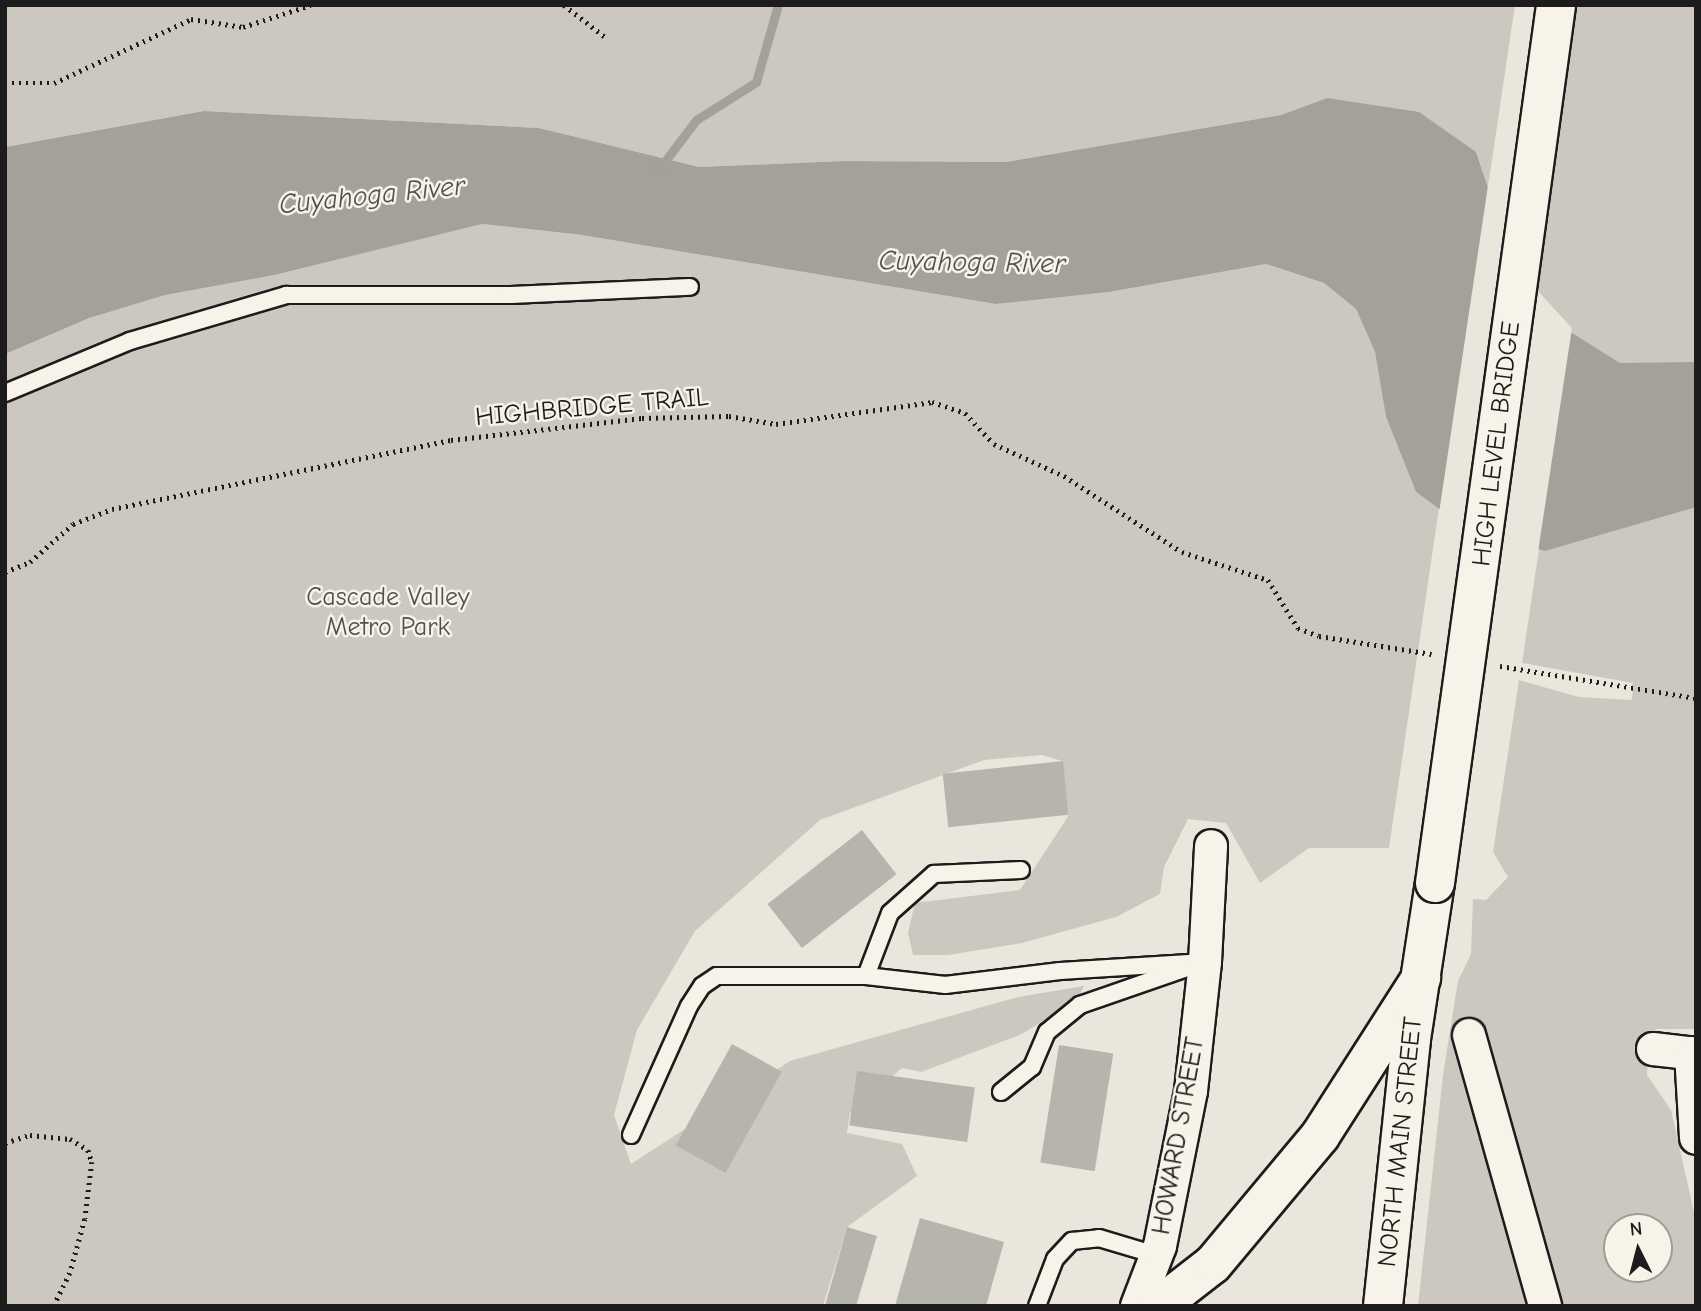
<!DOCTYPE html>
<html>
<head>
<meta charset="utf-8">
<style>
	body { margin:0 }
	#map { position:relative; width:1701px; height:1311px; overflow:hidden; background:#eae6dc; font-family:"Comic Neue",sans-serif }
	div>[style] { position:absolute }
	.green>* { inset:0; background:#ccc8c0 }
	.water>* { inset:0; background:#a3a19a }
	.pier>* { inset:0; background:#eae6dc }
	.stream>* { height:9px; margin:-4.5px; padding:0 4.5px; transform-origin:4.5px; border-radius:4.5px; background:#a3a19a }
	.building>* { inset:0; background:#b6b4ac; transform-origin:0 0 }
	.path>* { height:4.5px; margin-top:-2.25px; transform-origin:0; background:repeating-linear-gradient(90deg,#1c1c1c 0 2px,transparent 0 7px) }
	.roads { filter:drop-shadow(2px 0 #1c1c1c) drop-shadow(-2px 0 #1c1c1c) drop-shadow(0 2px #1c1c1c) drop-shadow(0 -2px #1c1c1c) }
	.lane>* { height:16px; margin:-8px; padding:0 8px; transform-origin:8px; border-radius:8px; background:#f7f3e8 }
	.street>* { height:32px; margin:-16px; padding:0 16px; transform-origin:16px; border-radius:16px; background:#f7f3e8 }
	.secondary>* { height:38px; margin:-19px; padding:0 19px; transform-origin:19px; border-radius:19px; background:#f7f3e8 }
	.primary>* { height:38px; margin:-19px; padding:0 19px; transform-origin:19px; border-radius:19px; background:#f7f3e8 }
	.bridges { filter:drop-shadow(2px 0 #1c1c1c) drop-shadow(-2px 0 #1c1c1c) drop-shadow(0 2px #1c1c1c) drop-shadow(0 -2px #1c1c1c) }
	.primary-bridge>* { height:38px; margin:-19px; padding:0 19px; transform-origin:19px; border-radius:19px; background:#f7f3e8 }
	span { translate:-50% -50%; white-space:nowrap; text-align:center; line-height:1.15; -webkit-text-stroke:5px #f7f3e8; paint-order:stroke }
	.street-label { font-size:26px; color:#1c1c1c }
	.park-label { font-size:26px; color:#51504d }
	.water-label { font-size:28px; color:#52514e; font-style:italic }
	.frame { position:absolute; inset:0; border:7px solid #1c1c1c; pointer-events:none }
	.north { position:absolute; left:1603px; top:1213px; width:70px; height:70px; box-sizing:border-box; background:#f7f3e8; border:2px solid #9f9d96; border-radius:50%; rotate:354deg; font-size:19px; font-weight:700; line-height:28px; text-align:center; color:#1c1c1c }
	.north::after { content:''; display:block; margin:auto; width:24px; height:32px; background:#1c1c1c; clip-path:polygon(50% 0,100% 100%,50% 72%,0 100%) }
</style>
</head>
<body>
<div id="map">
	<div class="green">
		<i style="clip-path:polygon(5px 5px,1515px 5px,1488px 187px,1476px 152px,1327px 98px,1281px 115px,1006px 162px,843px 161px,699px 167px,539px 128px,204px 111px,5px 147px)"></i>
		<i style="clip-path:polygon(evenodd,1558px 5px,1696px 5px,1696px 1029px,1656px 1029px,1648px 1043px,1647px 1075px,1671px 1110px,1696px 1221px,1696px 1306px,1418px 1306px,1443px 1075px,1458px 981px,1471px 954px,1473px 899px,1486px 900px,1508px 877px,1493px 852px,1519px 680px,1579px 697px,1632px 700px,1633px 683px,1522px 663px,1539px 549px,1665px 363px,1620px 363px,1558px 324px,1517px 273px,1558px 5px,1617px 1227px,1659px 1227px,1659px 1269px,1617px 1269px,1617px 1227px)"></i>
		<i style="clip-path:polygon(5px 221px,441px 234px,482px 224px,582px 235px,996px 304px,1109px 292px,1266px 264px,1324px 283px,1356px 309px,1375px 352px,1386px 417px,1416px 492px,1439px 508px,1389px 848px,1309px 848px,1260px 883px,1226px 823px,1188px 819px,1164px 867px,1160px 894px,1116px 917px,1022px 943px,948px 955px,913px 955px,908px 933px,915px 903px,1020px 890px,1069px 815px,1062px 761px,1042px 755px,984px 760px,820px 820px,695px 931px,637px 1030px,614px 1115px,631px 1164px,790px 1061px,1018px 997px,1084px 986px,1077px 1000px,1022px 1034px,921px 1072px,902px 1068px,850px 1113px,847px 1133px,902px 1144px,917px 1176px,847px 1227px,823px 1306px,5px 1306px)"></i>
	</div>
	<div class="water">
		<i style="clip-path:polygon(1327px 98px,1419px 112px,1476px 152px,1517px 273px,1558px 324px,1620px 363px,1696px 362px,1696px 507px,1545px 551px,1463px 526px,1416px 492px,1386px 417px,1375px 352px,1356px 309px,1324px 283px,1266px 264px,1109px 292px,996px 304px,582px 235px,482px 224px,274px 275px,165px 295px,89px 318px,5px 354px,5px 147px,204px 111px,539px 128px,699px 167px,843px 161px,1006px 162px,1281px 115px)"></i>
	</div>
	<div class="pier">
		<i style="clip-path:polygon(1489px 179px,1520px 272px,1572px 328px,1538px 552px,1462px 530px,1439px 513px)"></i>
	</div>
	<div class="stream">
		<i style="left:659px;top:169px;width:61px;rotate:-52.9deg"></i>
		<i style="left:696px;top:120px;width:71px;rotate:-32.3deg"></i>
		<i style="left:756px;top:82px;width:80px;rotate:-74.1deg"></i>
	</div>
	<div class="building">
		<i style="left:1063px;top:761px;width:54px;height:121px;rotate:84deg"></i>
		<i style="left:862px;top:830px;width:56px;height:120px;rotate:52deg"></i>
		<i style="left:732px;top:1044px;width:57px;height:116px;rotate:29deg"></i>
		<i style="left:1059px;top:1045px;width:55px;height:119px;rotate:9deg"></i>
		<i style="left:857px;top:1071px;width:119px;height:55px;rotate:8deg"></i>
		<i style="clip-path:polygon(920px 1218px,1004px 1242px,986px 1306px,895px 1306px)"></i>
		<i style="clip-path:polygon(847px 1227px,877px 1236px,856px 1306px,825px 1306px)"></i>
	</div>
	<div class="path">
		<i style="left:564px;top:5px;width:51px;rotate:37.8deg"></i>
		<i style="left:5px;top:83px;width:49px"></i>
		<i style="left:54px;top:83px;width:151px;rotate:-25deg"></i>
		<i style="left:191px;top:19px;width:53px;rotate:8.7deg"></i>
		<i style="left:243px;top:27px;width:71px;rotate:-17.9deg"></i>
		<i style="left:5px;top:572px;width:27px;rotate:-22deg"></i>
		<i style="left:30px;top:562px;width:57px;rotate:-41.5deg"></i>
		<i style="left:73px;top:524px;width:42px;rotate:-21deg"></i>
		<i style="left:112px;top:509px;width:346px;rotate:-11.5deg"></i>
		<i style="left:451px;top:440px;width:192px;rotate:-6.6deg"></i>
		<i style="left:642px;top:418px;width:87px;rotate:-1.3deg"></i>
		<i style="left:729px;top:416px;width:48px;rotate:9.7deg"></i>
		<i style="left:776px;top:424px;width:158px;rotate:-8deg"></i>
		<i style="left:932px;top:402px;width:35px;rotate:18deg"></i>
		<i style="left:965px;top:413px;width:42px;rotate:46.9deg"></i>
		<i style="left:994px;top:444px;width:77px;rotate:24.6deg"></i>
		<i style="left:1064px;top:476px;width:140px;rotate:32.8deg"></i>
		<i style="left:1182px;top:552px;width:90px;rotate:18deg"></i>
		<i style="left:1268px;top:580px;width:57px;rotate:58deg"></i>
		<i style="left:1298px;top:628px;width:22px;rotate:21deg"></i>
		<i style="left:1319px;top:636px;width:114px;rotate:9.1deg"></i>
		<i style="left:1500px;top:666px;width:199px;rotate:9.3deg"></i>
		<i style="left:5px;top:1143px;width:26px;rotate:-18deg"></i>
		<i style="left:30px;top:1135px;width:40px;rotate:5.7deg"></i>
		<i style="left:70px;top:1139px;width:21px;rotate:31deg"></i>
		<i style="left:88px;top:1150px;width:13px;rotate:72deg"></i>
		<i style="left:92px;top:1162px;width:57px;rotate:97deg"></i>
		<i style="left:85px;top:1219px;width:56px;rotate:105.5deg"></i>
		<i style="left:70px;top:1273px;width:37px;rotate:116deg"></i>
	</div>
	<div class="roads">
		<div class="lane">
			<i style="left:5px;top:393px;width:135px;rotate:-22.6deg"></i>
			<i style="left:130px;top:341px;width:163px;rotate:-16.4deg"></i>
			<i style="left:286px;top:295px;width:225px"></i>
			<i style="left:511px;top:295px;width:179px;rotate:-2.6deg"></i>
			<i style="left:866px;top:976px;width:67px;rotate:-69.1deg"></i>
			<i style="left:890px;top:913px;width:59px;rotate:-41.6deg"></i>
			<i style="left:934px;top:874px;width:87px;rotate:-2.6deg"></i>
			<i style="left:1001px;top:1092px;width:40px;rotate:-39deg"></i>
			<i style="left:1032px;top:1067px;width:38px;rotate:-67deg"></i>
			<i style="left:1047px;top:1032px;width:43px;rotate:-39.3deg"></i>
			<i style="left:1080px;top:1005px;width:113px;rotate:-19.1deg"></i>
			<i style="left:631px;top:1135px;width:141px;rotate:-65.8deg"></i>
			<i style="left:689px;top:1006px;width:24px;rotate:-57deg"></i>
			<i style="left:702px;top:986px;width:18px;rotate:-34deg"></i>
			<i style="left:717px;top:976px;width:149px"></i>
			<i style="left:866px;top:976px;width:80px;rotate:6.5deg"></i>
			<i style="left:945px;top:985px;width:116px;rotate:-6.9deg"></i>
			<i style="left:1060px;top:971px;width:145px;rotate:-3.6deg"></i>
			<i style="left:1037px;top:1306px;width:50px;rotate:-69deg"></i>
			<i style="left:1055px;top:1259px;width:25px;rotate:-47deg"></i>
			<i style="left:1072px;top:1241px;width:27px;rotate:-6deg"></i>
			<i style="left:1099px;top:1238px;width:59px;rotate:16.6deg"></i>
		</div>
		<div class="street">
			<i style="left:1469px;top:1035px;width:281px;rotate:74.3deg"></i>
			<i style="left:1653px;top:1049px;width:43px;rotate:6.6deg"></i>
			<i style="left:1691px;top:1053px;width:85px;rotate:86.6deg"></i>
			<i style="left:1137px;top:1306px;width:64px;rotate:-69deg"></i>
			<i style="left:1160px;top:1246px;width:158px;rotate:-78.7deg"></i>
			<i style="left:1191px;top:1091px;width:130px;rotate:-83.8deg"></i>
			<i style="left:1205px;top:962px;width:116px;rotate:-87deg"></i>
		</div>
		<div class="secondary">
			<i style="left:1159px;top:1306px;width:68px;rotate:-37.9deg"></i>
			<i style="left:1213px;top:1264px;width:167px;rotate:-50.1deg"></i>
			<i style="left:1320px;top:1136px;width:188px;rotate:-57.4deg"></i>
		</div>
		<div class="primary">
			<i style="left:1383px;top:1306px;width:268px;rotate:-84deg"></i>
			<i style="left:1411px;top:1039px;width:158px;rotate:-81.3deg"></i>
		</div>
	</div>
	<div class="bridges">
		<div class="primary-bridge">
			<i style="left:1435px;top:883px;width:886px;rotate:-82.15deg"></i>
		</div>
	</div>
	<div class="street-label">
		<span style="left:592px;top:408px;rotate:-5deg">HIGHBRIDGE TRAIL</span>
		<span style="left:1497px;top:444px;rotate:-83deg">HIGH LEVEL BRIDGE</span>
		<span style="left:1179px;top:1136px;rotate:-80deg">HOWARD STREET</span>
		<span style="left:1401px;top:1142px;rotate:-84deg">NORTH MAIN STREET</span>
	</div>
	<div class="park-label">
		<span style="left:388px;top:613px">Cascade Valley<br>Metro Park</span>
	</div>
	<div class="water-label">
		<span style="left:372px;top:195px;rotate:-6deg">Cuyahoga River</span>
		<span style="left:972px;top:262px;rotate:1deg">Cuyahoga River</span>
	</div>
	<div class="frame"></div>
	<div class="north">N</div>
</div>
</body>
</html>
